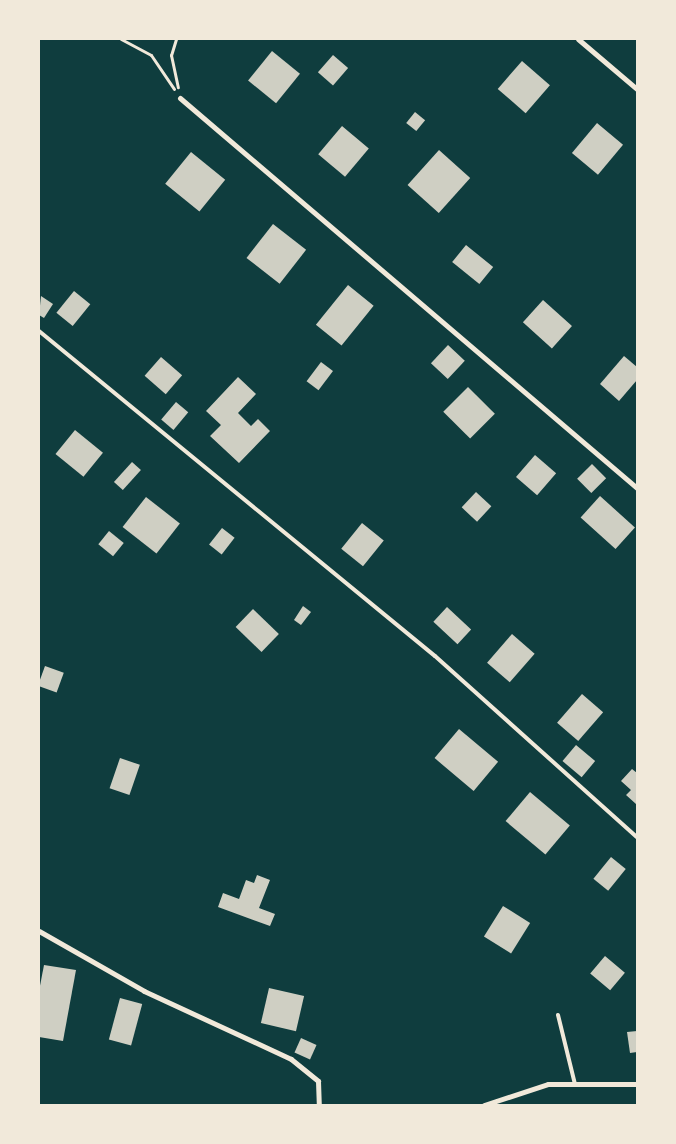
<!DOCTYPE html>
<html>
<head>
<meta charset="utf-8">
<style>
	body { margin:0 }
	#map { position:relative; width:676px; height:1144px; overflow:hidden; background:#0f3d3e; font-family:"Noto Sans",sans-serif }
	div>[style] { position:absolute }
	.building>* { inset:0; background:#cfcfc3; transform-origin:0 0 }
	.path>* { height:3px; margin:-1.5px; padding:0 1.5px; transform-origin:1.5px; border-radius:1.5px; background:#f1e9da }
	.service>* { height:4px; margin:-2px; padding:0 2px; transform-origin:2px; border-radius:2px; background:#f1e9da }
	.minor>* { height:5px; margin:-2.5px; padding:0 2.5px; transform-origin:2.5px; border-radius:2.5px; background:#f1e9da }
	span { translate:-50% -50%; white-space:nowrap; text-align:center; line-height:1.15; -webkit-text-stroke:5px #f1e9da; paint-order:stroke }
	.frame { position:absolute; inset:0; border:40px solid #f1e9da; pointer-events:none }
</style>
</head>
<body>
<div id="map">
	<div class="building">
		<i style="left:272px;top:51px;width:36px;height:38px;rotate:39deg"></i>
		<i style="left:333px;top:55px;width:20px;height:23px;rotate:41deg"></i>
		<i style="left:522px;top:61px;width:37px;height:37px;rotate:41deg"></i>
		<i style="left:415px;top:112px;width:13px;height:14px;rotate:39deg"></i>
		<i style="left:597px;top:123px;width:34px;height:39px;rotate:40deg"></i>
		<i style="left:342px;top:126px;width:35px;height:37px;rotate:40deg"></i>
		<i style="left:439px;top:150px;width:42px;height:47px;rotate:42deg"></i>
		<i style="left:191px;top:152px;width:44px;height:41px;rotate:39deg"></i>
		<i style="left:273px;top:224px;width:42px;height:43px;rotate:38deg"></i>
		<i style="left:466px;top:245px;width:35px;height:22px;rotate:39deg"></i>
		<i style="left:348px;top:285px;width:33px;height:51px;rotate:39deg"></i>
		<i style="left:74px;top:291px;width:21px;height:28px;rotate:39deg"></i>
		<i style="clip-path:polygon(41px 296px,53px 304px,44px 318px,39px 315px)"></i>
		<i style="left:543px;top:300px;width:39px;height:30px;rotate:42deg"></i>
		<i style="left:448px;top:345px;width:23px;height:25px;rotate:43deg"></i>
		<i style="clip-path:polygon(624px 356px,637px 367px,637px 380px,619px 401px,600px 384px)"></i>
		<i style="left:161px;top:357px;width:28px;height:25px;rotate:41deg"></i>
		<i style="left:321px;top:362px;width:15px;height:24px;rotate:37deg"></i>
		<i style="clip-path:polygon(238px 377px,256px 394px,238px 413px,251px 426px,258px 419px,270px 431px,239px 463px,210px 436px,221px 425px,206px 411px)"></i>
		<i style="left:468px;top:387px;width:38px;height:35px;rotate:45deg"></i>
		<i style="left:176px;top:402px;width:16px;height:23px;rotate:40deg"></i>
		<i style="left:75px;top:430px;width:36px;height:31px;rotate:39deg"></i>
		<i style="left:535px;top:455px;width:28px;height:29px;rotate:41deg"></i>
		<i style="left:132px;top:462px;width:12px;height:27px;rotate:42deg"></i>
		<i style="left:592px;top:464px;width:20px;height:21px;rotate:45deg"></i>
		<i style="left:476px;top:492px;width:21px;height:21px;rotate:43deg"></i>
		<i style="left:600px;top:496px;width:47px;height:29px;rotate:42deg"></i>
		<i style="left:146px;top:497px;width:43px;height:38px;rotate:38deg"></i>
		<i style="left:362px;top:523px;width:28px;height:33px;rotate:39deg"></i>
		<i style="left:222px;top:528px;width:16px;height:21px;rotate:38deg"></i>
		<i style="left:109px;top:531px;width:19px;height:17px;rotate:39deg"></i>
		<i style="clip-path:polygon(303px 606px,311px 612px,301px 625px,294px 620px)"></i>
		<i style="left:447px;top:607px;width:33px;height:20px;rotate:43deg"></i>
		<i style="left:253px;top:609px;width:36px;height:25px;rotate:44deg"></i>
		<i style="left:512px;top:634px;width:30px;height:38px;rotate:41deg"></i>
		<i style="left:45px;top:666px;width:20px;height:21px;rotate:20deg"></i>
		<i style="left:582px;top:694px;width:28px;height:38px;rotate:41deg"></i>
		<i style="left:459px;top:729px;width:51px;height:38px;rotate:40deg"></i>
		<i style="left:576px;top:745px;width:25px;height:21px;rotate:40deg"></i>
		<i style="left:120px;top:758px;width:21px;height:32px;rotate:19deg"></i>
		<i style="clip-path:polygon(632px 769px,637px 773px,636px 804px,626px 795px,631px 790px,621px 781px)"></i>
		<i style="left:530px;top:792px;width:52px;height:38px;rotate:40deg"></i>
		<i style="left:611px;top:857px;width:19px;height:28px;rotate:39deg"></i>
		<i style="clip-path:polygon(257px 875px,270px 880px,259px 908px,275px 914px,270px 926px,218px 907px,223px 893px,239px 899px,246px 880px,254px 883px)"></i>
		<i style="left:503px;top:906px;width:32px;height:36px;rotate:32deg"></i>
		<i style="left:605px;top:956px;width:26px;height:23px;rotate:40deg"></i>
		<i style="clip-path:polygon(44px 965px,76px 970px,63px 1041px,39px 1037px,39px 991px)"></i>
		<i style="left:269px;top:988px;width:36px;height:36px;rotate:13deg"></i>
		<i style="left:120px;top:998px;width:23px;height:43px;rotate:15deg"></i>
		<i style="clip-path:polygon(637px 1031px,637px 1052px,630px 1053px,627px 1032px)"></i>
		<i style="left:301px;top:1038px;width:17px;height:16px;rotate:24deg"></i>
	</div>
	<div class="path">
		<i style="left:121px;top:39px;width:34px;rotate:28deg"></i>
		<i style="left:151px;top:55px;width:41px;rotate:55.9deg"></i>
		<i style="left:176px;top:39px;width:17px;rotate:107deg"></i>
		<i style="left:171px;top:55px;width:33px;rotate:78deg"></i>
	</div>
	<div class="service">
		<i style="left:39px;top:331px;width:512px;rotate:39.38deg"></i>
		<i style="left:435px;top:656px;width:271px;rotate:41.9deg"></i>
		<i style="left:558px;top:1015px;width:71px;rotate:76.2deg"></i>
	</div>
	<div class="minor">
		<i style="left:578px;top:39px;width:77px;rotate:40.3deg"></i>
		<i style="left:180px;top:98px;width:601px;rotate:40.48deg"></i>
		<i style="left:39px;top:931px;width:121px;rotate:29.7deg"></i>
		<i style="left:144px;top:991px;width:162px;rotate:24.8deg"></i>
		<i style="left:291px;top:1059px;width:35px;rotate:39deg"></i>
		<i style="left:318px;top:1081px;width:24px;rotate:88deg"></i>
		<i style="left:484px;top:1105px;width:67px;rotate:-18.2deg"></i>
		<i style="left:548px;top:1084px;width:89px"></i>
	</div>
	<div class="frame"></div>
</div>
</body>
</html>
